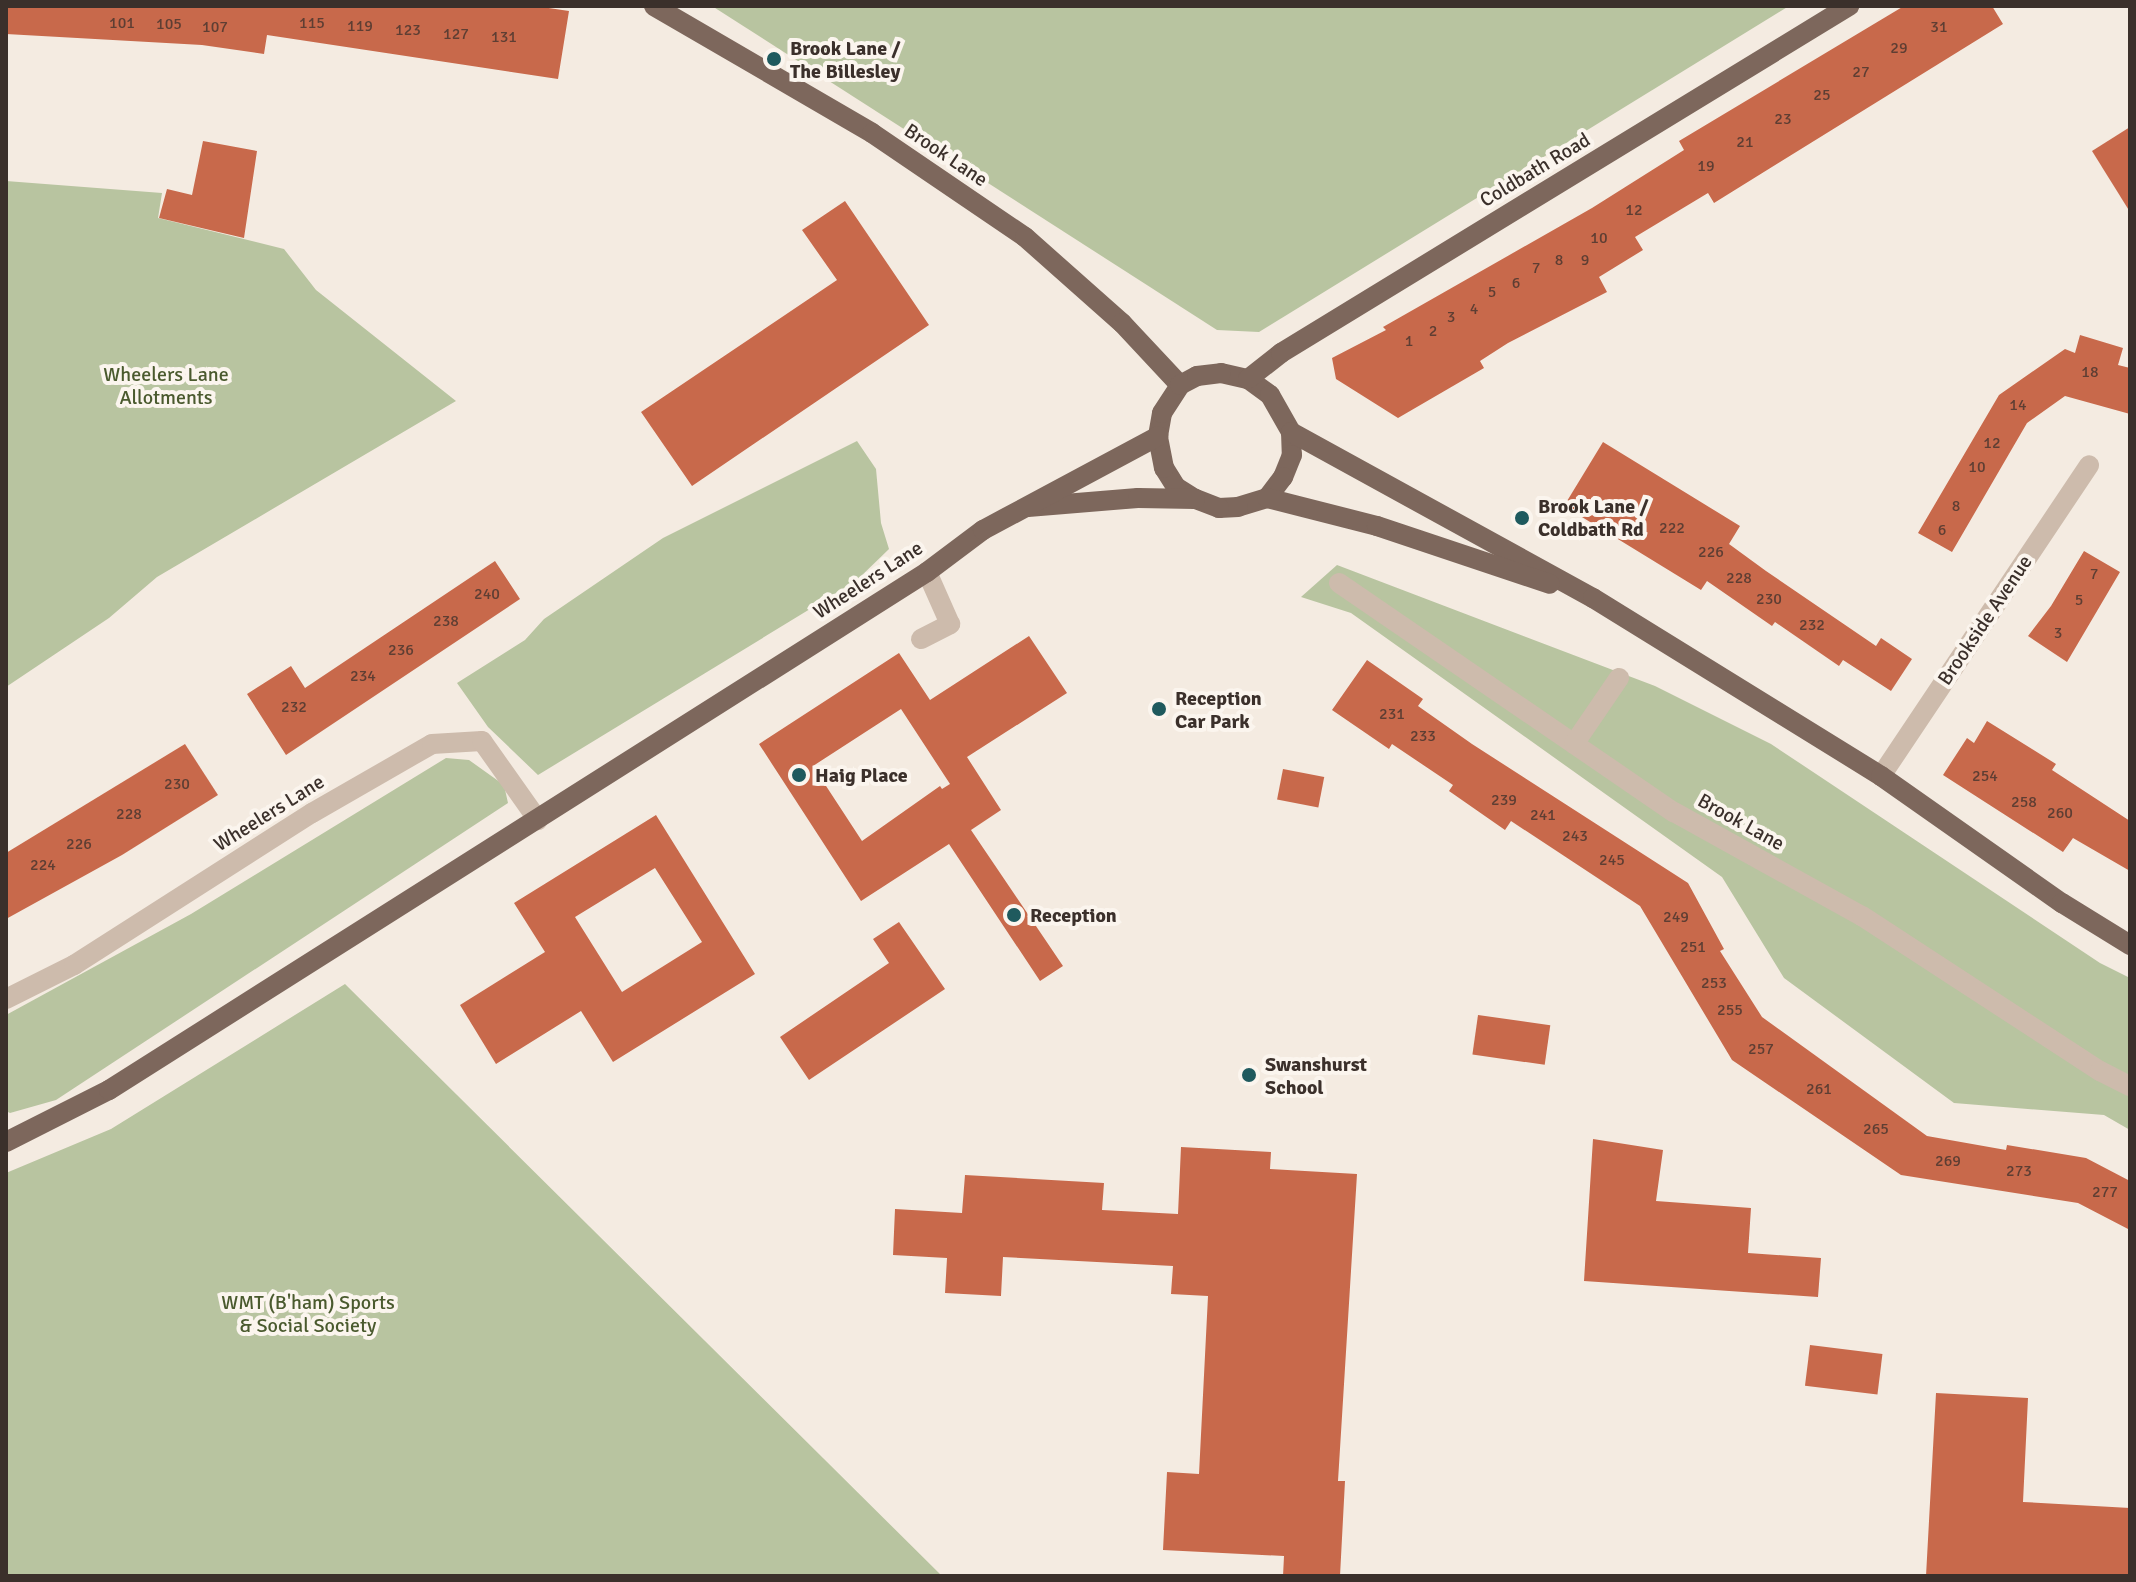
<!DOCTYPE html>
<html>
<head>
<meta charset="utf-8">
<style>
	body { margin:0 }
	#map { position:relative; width:2136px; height:1582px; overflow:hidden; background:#f4ebe1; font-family:Signika,sans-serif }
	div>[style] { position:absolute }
	.green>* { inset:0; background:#b8c4a0 }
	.building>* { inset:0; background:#c8694b; transform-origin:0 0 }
	.minor>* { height:20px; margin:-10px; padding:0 10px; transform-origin:10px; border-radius:10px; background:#cdbbac }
	.major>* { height:20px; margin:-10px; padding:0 10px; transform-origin:10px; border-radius:10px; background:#7d675c }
	.dots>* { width:22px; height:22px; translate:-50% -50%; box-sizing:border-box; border:4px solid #fbf5ee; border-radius:50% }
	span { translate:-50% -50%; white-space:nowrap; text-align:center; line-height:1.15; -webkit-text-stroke:8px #fbf5ee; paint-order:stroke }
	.number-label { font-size:16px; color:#5e3e33 }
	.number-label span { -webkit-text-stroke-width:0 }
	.poi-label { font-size:20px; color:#3b302b; font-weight:700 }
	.left { translate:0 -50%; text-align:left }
	.street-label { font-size:20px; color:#3b302b }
	.park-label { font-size:20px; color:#4a5a2e }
	.frame { position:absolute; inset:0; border:8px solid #3b302b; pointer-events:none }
</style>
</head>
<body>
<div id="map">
	<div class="green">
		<i style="clip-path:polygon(712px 6px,1789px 6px,1259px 332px,1217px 330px)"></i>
		<i style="clip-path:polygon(6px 181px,162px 193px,158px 218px,284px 249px,316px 290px,456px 401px,157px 577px,109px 618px,6px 687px)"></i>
		<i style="clip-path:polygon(857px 441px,876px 469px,881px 523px,889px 549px,856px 581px,538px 775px,488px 727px,457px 683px,525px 640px,544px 619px,663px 538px)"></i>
		<i style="clip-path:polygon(1337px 565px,1655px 686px,1771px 744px,2100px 963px,2130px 978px,2130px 1130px,2104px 1115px,1954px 1103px,1784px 978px,1722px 877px,1351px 613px,1301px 597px)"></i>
		<i style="clip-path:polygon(446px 758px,469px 760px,504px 785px,508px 803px,56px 1100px,10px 1113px,6px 1111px,6px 1015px,191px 914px)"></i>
		<i style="clip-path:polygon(345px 984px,942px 1576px,6px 1576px,6px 1173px,111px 1129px)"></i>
	</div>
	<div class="building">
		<i style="clip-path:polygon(6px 6px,535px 6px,569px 11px,558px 79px,267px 35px,264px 54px,202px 45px,6px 34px)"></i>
		<i style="clip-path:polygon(1904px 6px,1992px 6px,2003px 24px,1714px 203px,1708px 193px,1635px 237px,1643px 250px,1599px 277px,1607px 292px,1508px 343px,1480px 361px,1484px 368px,1398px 418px,1336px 379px,1332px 358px,1386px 330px,1383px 327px,1592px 208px,1684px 150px,1679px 141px)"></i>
		<i style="clip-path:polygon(2130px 127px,2130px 212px,2092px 151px)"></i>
		<i style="clip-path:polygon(203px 141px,257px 151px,244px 238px,159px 218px,167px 189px,192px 195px)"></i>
		<i style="clip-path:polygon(845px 201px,929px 325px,692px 486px,641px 412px,837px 280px,802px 230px)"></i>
		<i style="clip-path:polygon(2080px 335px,2123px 348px,2118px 365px,2130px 368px,2130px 414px,2065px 396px,2027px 423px,1952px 552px,1918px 533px,1999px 395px,2065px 349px,2075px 353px)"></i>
		<i style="clip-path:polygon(1603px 442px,1740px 526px,1729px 544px,1766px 571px,1876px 646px,1881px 638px,1912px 659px,1891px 691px,1843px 660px,1839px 666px,1775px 622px,1772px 626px,1707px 581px,1701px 590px,1564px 506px)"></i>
		<i style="clip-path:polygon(2084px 551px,2120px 572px,2067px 662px,2028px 636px,2051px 606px)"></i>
		<i style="clip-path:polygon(495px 561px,520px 599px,286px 755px,247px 694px,291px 666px,305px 688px)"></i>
		<i style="clip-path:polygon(evenodd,1029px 636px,1067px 693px,967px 757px,1001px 810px,971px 830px,1063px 966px,1040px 981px,949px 844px,861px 901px,759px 744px,899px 653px,930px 700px,1029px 636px,901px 709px,950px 784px,942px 789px,940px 786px,862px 841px,813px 766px,901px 709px)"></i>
		<i style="clip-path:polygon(1367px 660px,1423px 699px,1418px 706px,1472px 744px,1688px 883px,1724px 949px,1720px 951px,1762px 1017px,1927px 1136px,2006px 1150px,2007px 1145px,2086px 1158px,2130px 1181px,2130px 1230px,2078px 1203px,1901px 1175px,1732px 1060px,1640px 906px,1511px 821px,1505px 830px,1449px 791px,1453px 785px,1392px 744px,1389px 749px,1332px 710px)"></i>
		<i style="clip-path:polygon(1987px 721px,2056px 764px,2052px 770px,2130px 821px,2130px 871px,2073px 838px,2063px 852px,1943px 775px,1967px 738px,1974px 743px)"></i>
		<i style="clip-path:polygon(185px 744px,218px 795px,122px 855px,6px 919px,6px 853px)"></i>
		<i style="left:1283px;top:769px;width:42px;height:31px;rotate:11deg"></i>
		<i style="clip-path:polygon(evenodd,656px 815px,755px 974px,613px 1062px,581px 1011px,496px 1064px,460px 1005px,545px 952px,514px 903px,656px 815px,655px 868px,702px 942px,622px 992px,575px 917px,655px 868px)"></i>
		<i style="clip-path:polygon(899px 922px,945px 989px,809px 1080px,780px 1037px,889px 963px,873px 939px)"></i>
		<i style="left:1478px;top:1015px;width:73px;height:40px;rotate:8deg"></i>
		<i style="clip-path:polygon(1593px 1139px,1663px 1150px,1656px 1201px,1751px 1208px,1748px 1253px,1821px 1258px,1818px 1297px,1584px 1281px)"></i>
		<i style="clip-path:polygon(1181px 1147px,1271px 1152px,1270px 1169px,1357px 1174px,1338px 1481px,1345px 1481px,1340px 1576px,1283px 1576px,1284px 1556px,1163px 1550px,1167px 1472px,1199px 1474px,1208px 1296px,1171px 1294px,1173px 1266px,1003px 1257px,1001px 1296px,945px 1293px,947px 1258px,893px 1255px,895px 1209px,962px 1213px,965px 1175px,1104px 1183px,1102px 1210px,1178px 1214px)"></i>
		<i style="left:1810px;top:1345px;width:73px;height:41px;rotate:7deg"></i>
		<i style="clip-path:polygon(1936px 1393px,2028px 1398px,2023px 1502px,2130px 1508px,2130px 1576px,1926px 1576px)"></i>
	</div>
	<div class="minor">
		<i style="left:1339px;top:583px;width:406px;rotate:34.4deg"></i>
		<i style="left:1674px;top:812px;width:215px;rotate:29deg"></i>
		<i style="left:1862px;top:916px;width:284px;rotate:33.1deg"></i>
		<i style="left:2100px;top:1071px;width:34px;rotate:27deg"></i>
		<i style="left:921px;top:639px;width:33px;rotate:-27deg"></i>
		<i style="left:950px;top:624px;width:57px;rotate:-113.9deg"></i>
		<i style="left:1574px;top:744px;width:80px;rotate:-55.7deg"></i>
		<i style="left:1881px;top:776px;width:374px;rotate:-56.2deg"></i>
		<i style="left:6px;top:999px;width:76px;rotate:-26.6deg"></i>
		<i style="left:74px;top:965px;width:282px;rotate:-32.6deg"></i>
		<i style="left:312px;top:813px;width:138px;rotate:-29.9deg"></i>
		<i style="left:432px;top:744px;width:50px;rotate:-3.4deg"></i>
		<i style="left:482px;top:741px;width:97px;rotate:54.7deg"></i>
	</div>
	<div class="major">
		<i style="left:654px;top:6px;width:252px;rotate:30.2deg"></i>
		<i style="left:872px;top:133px;width:185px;rotate:34.2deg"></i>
		<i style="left:1025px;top:237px;width:130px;rotate:41.6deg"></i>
		<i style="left:1122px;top:323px;width:85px;rotate:46.9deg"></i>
		<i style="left:1221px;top:373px;width:28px;rotate:13deg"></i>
		<i style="left:1248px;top:379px;width:27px;rotate:36deg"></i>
		<i style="left:1270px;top:395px;width:43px;rotate:60.4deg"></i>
		<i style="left:1291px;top:432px;width:23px;rotate:88deg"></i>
		<i style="left:1292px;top:455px;width:24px;rotate:112deg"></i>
		<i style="left:1283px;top:477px;width:26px;rotate:127deg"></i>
		<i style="left:1267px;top:498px;width:30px;rotate:163deg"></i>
		<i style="left:1238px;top:507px;width:19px;rotate:177deg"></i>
		<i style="left:1219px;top:508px;width:26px;rotate:-159deg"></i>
		<i style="left:1195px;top:499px;width:22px;rotate:-148deg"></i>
		<i style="left:1176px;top:487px;width:22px;rotate:-122deg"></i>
		<i style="left:1164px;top:468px;width:33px;rotate:-101deg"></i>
		<i style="left:1158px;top:436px;width:23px;rotate:-80deg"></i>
		<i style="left:1162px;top:413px;width:33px;rotate:-57deg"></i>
		<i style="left:1180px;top:385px;width:19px;rotate:-28deg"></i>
		<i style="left:1197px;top:376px;width:24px;rotate:-7deg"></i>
		<i style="left:1248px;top:379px;width:42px;rotate:-38.2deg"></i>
		<i style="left:1281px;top:353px;width:666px;rotate:-31.42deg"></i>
		<i style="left:1291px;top:432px;width:345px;rotate:28.8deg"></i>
		<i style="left:1593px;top:598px;width:339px;rotate:31.7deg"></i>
		<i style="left:1881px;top:776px;width:221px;rotate:35.1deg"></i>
		<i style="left:2062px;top:903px;width:80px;rotate:31.7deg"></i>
		<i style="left:1267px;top:498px;width:114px;rotate:14.3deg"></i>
		<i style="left:1377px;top:526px;width:182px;rotate:18.5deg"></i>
		<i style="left:1028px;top:507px;width:110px;rotate:-4.7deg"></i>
		<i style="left:1138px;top:498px;width:57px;rotate:1deg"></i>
		<i style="left:6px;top:1142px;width:115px;rotate:-26.8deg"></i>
		<i style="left:109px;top:1090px;width:968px;rotate:-32.34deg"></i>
		<i style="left:927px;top:572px;width:70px;rotate:-36.9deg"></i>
		<i style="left:983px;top:530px;width:199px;rotate:-28.2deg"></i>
	</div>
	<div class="dots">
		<i style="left:774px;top:59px;background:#1f5a5e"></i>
		<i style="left:1522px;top:518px;background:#1f5a5e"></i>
		<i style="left:1159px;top:709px;background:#1f5a5e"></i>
		<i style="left:799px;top:775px;background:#1f5a5e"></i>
		<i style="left:1014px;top:915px;background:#1f5a5e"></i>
		<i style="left:1249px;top:1075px;background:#1f5a5e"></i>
	</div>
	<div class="number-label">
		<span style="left:122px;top:23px">101</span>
		<span style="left:312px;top:23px">115</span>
		<span style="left:169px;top:24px">105</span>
		<span style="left:360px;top:26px">119</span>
		<span style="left:215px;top:27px">107</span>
		<span style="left:1939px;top:27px">31</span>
		<span style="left:408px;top:30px">123</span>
		<span style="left:456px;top:34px">127</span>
		<span style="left:504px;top:37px">131</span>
		<span style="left:1899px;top:48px">29</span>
		<span style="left:1861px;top:72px">27</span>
		<span style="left:1822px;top:95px">25</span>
		<span style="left:1783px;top:119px">23</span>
		<span style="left:1745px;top:142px">21</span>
		<span style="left:1706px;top:166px">19</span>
		<span style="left:1634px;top:210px">12</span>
		<span style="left:1599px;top:238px">10</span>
		<span style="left:1559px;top:260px">8</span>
		<span style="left:1585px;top:260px">9</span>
		<span style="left:1536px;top:268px">7</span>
		<span style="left:1516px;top:283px">6</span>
		<span style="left:1492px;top:292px">5</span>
		<span style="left:1474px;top:309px">4</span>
		<span style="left:1451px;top:317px">3</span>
		<span style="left:1433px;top:331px">2</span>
		<span style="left:1409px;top:341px">1</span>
		<span style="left:2090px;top:372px">18</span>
		<span style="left:2018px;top:405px">14</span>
		<span style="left:1992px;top:443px">12</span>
		<span style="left:1977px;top:467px">10</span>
		<span style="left:1956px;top:506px">8</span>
		<span style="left:1672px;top:528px">222</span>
		<span style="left:1942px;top:530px">6</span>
		<span style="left:1711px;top:552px">226</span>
		<span style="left:2094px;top:574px">7</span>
		<span style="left:1739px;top:578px">228</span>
		<span style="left:487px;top:594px">240</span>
		<span style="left:1769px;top:599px">230</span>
		<span style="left:2079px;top:600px">5</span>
		<span style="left:446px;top:621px">238</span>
		<span style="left:1812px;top:625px">232</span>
		<span style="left:2058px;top:633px">3</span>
		<span style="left:401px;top:650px">236</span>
		<span style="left:363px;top:676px">234</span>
		<span style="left:294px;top:707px">232</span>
		<span style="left:1392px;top:714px">231</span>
		<span style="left:1423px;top:736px">233</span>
		<span style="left:1985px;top:776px">254</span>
		<span style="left:177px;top:784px">230</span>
		<span style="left:1504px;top:800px">239</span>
		<span style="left:2024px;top:802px">258</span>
		<span style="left:2060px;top:813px">260</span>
		<span style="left:129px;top:814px">228</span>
		<span style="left:1543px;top:815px">241</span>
		<span style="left:1575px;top:836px">243</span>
		<span style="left:79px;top:844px">226</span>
		<span style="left:1612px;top:860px">245</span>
		<span style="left:43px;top:865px">224</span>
		<span style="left:1676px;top:917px">249</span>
		<span style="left:1693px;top:947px">251</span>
		<span style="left:1714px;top:983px">253</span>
		<span style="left:1730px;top:1010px">255</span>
		<span style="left:1761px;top:1049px">257</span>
		<span style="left:1819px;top:1089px">261</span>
		<span style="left:1876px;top:1129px">265</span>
		<span style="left:1948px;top:1161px">269</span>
		<span style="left:2019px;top:1171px">273</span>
		<span style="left:2105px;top:1192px">277</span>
	</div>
	<div class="poi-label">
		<span class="left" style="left:790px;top:60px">Brook Lane /<br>The Billesley</span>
		<span class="left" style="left:1538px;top:518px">Brook Lane /<br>Coldbath Rd</span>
		<span class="left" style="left:1175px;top:710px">Reception<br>Car Park</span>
		<span class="left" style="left:815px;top:775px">Haig Place</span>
		<span class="left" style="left:1030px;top:915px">Reception</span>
		<span class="left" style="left:1265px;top:1076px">Swanshurst<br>School</span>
	</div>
	<div class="street-label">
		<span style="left:946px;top:155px;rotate:34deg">Brook Lane</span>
		<span style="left:1535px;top:170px;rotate:-31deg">Coldbath Road</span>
		<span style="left:868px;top:580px;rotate:-33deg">Wheelers Lane</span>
		<span style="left:1985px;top:620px;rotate:-56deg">Brookside Avenue</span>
		<span style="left:269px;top:813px;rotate:-32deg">Wheelers Lane</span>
		<span style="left:1741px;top:822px;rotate:29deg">Brook Lane</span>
	</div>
	<div class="park-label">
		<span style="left:166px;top:386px">Wheelers Lane<br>Allotments</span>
		<span style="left:308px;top:1314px">WMT (B'ham) Sports<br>&amp; Social Society</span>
	</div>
	<div class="frame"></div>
</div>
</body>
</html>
